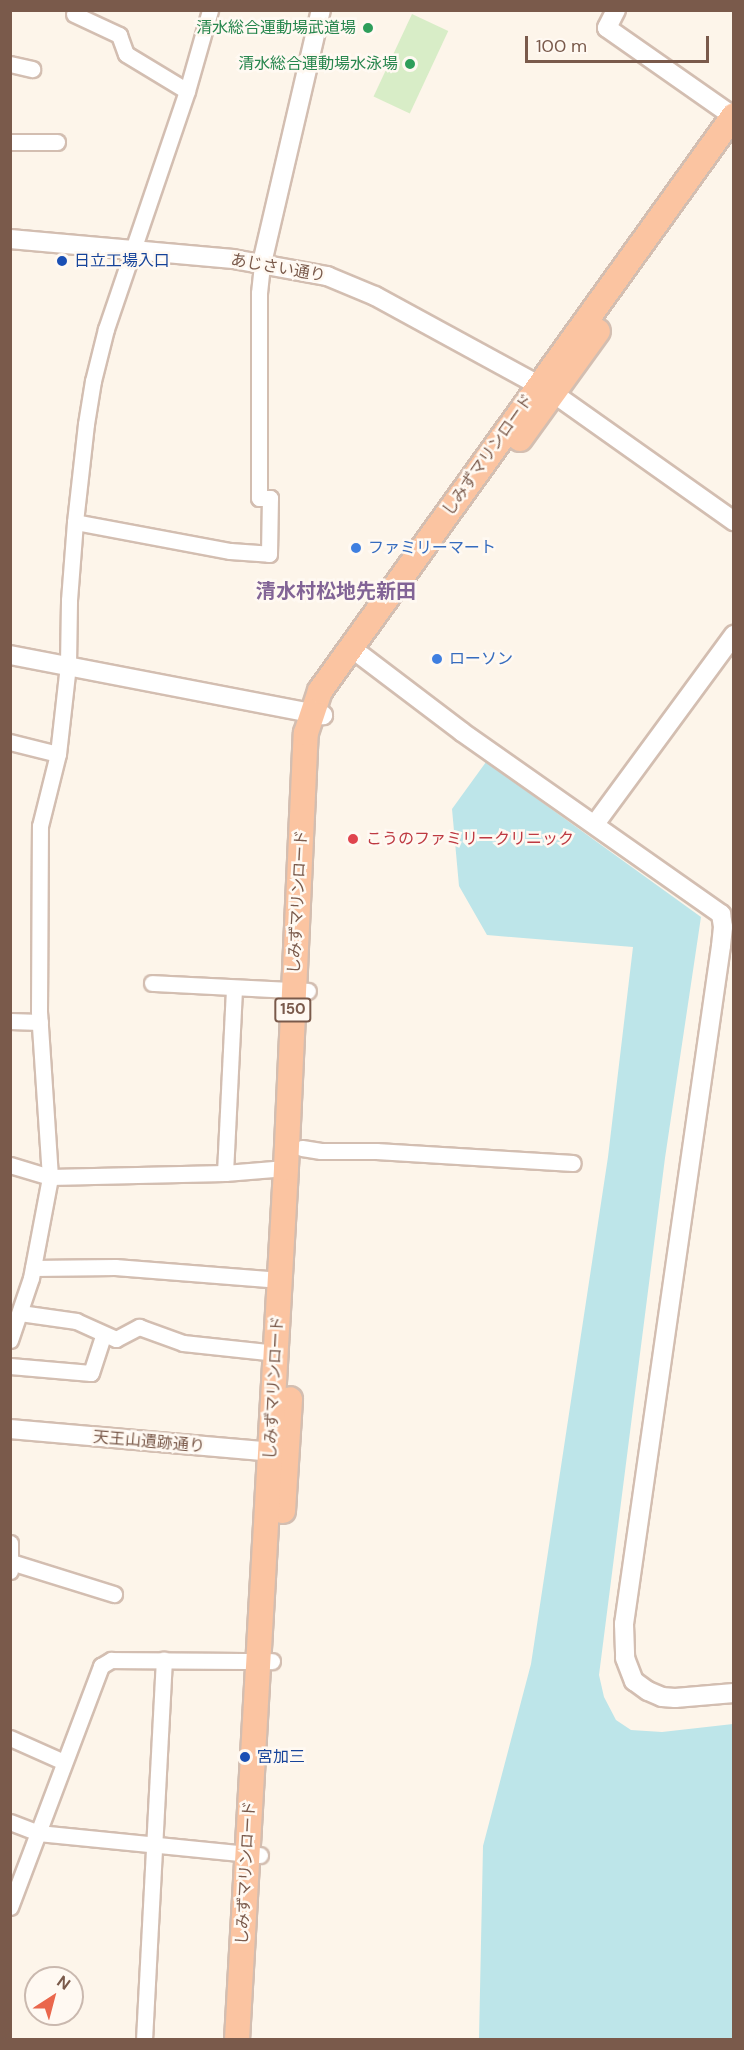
<!DOCTYPE html>
<html>
<head>
<meta charset="utf-8">
<style>
	body { margin:0 }
	#map { position:relative; width:744px; height:2050px; overflow:hidden; background:#fdf5ea; font-family:"DM Sans","Noto Sans JP",sans-serif }
	div>[style] { position:absolute }
	.green>* { inset:0; background:#d8edc7; transform-origin:0 0 }
	.water>* { inset:0; background:#bde5e9 }
	.roads { filter:drop-shadow(2px 0 #d3beb1) drop-shadow(-2px 0 #d3beb1) drop-shadow(0 2px #d3beb1) drop-shadow(0 -2px #d3beb1) }
	.minor>* { height:15px; margin:-7.5px; padding:0 7.5px; transform-origin:7.5px; border-radius:7.5px; background:#fff }
	.tertiary>* { height:18px; margin:-9px; padding:0 9px; transform-origin:9px; border-radius:9px; background:#fff }
	.trunk>* { height:24px; margin:-12px; padding:0 12px; transform-origin:12px; border-radius:12px; background:#fbc4a1 }
	.dots>* { width:16px; height:16px; translate:-50% -50%; box-sizing:border-box; border:3px solid #fff9f2; border-radius:50% }
	span { translate:-50% -50%; white-space:nowrap; text-align:center; line-height:1.15; -webkit-text-stroke:5px #fff9f2; paint-order:stroke }
	.shield-label span { padding:2px 4px; background:#fff9f2; border:2px solid; border-radius:4px; -webkit-text-stroke-width:0 }
	.shield-label { font-size:15px; color:#7a5a4b; font-weight:700 }
	.leisure-label { font-size:16px; color:#27864d }
	.right { translate:-100% -50%; text-align:right }
	.transit-label { font-size:16px; color:#164399 }
	.left { translate:0 -50%; text-align:left }
	.street-label { font-size:16px; color:#7a5a4b }
	.shop-label { font-size:16px; color:#366cbe }
	.health-label { font-size:16px; color:#be3a42 }
	.quarter-label { font-size:20px; color:#826496; font-weight:700 }
	.frame { position:absolute; inset:0; border:12px solid #7a5a4b; pointer-events:none }
	.north { position:absolute; left:24px; top:1966px; width:60px; height:60px; box-sizing:border-box; background:#fff9f2; border:2px solid #cab9af; border-radius:50%; rotate:36deg; font-size:16px; font-weight:700; line-height:24px; text-align:center; color:#7a5a4b }
	.north::after { content:''; display:block; margin:auto; width:21px; height:27px; background:#ea674c; clip-path:polygon(50% 0,100% 100%,50% 72%,0 100%) }
	.scale { position:absolute; left:525px; top:36px; width:184px; height:27px; box-sizing:border-box; border:3px solid #7a5a4b; border-top:0; padding-left:8px; font-size:18px; line-height:21px; white-space:nowrap; color:#7a5a4b; -webkit-text-stroke:4px #fff9f2; paint-order:stroke }
</style>
</head>
<body>
<div id="map">
	<div class="green">
		<i style="left:412px;top:14px;width:40px;height:91px;rotate:25deg"></i>
	</div>
	<div class="water">
		<i style="clip-path:polygon(486px 762px,701px 917px,665px 1158px,599px 1675px,604px 1697px,616px 1720px,631px 1730px,662px 1732px,733px 1724px,733px 2039px,479px 2039px,483px 1846px,531px 1664px,608px 1157px,633px 947px,487px 935px,459px 886px,452px 809px)"></i>
	</div>
	<div class="roads">
		<div class="minor">
			<i style="left:74px;top:14px;width:50px;rotate:25deg"></i>
			<i style="left:119px;top:35px;width:20px;rotate:70deg"></i>
			<i style="left:126px;top:54px;width:71px;rotate:31.2deg"></i>
			<i style="left:10px;top:64px;width:23px;rotate:13deg"></i>
			<i style="left:10px;top:142px;width:47px"></i>
			<i style="left:75px;top:522px;width:158px;rotate:10.6deg"></i>
			<i style="left:230px;top:551px;width:39px;rotate:4deg"></i>
			<i style="left:269px;top:554px;width:56px;rotate:-89deg"></i>
			<i style="left:270px;top:498px;width:11px;rotate:180deg"></i>
			<i style="left:259px;top:498px;width:205px;rotate:-90deg"></i>
			<i style="left:259px;top:293px;width:30px;rotate:-84deg"></i>
			<i style="left:10px;top:742px;width:49px;rotate:14deg"></i>
			<i style="left:152px;top:983px;width:156px;rotate:2.9deg"></i>
			<i style="left:10px;top:1021px;width:30px;rotate:2deg"></i>
			<i style="left:302px;top:1148px;width:19px;rotate:9deg"></i>
			<i style="left:321px;top:1151px;width:55px"></i>
			<i style="left:376px;top:1151px;width:197px;rotate:3.5deg"></i>
			<i style="left:10px;top:1165px;width:42px;rotate:16.7deg"></i>
			<i style="left:50px;top:1177px;width:175px;rotate:-1.3deg"></i>
			<i style="left:225px;top:1173px;width:61px;rotate:-4.7deg"></i>
			<i style="left:225px;top:1173px;width:185px;rotate:-87.2deg"></i>
			<i style="left:33px;top:1268px;width:82px;rotate:-0.7deg"></i>
			<i style="left:115px;top:1267px;width:166px;rotate:4.5deg"></i>
			<i style="left:20px;top:1313px;width:57px;rotate:8.1deg"></i>
			<i style="left:76px;top:1321px;width:44px;rotate:24.2deg"></i>
			<i style="left:116px;top:1339px;width:26px;rotate:-28deg"></i>
			<i style="left:139px;top:1327px;width:47px;rotate:20deg"></i>
			<i style="left:183px;top:1343px;width:94px;rotate:6.1deg"></i>
			<i style="left:10px;top:1340px;width:65px;rotate:-71.3deg"></i>
			<i style="left:31px;top:1278px;width:103px;rotate:-79.3deg"></i>
			<i style="left:50px;top:1177px;width:165px;rotate:-93.8deg"></i>
			<i style="left:39px;top:1012px;width:186px;rotate:-89.7deg"></i>
			<i style="left:40px;top:826px;width:74px;rotate:-76deg"></i>
			<i style="left:58px;top:754px;width:90px;rotate:-83.6deg"></i>
			<i style="left:68px;top:665px;width:65px;rotate:-89.1deg"></i>
			<i style="left:69px;top:600px;width:78px;rotate:-85.6deg"></i>
			<i style="left:75px;top:522px;width:99px;rotate:-83.6deg"></i>
			<i style="left:86px;top:424px;width:44px;rotate:-80.8deg"></i>
			<i style="left:93px;top:381px;width:54px;rotate:-76deg"></i>
			<i style="left:106px;top:329px;width:251px;rotate:-71.2deg"></i>
			<i style="left:187px;top:91px;width:84px;rotate:-74.1deg"></i>
			<i style="left:10px;top:1366px;width:81px;rotate:4.9deg"></i>
			<i style="left:91px;top:1373px;width:40px;rotate:-72deg"></i>
			<i style="left:10px;top:1543px;width:28px;rotate:90deg"></i>
			<i style="left:11px;top:1562px;width:108px;rotate:17.3deg"></i>
			<i style="left:10px;top:1738px;width:59px;rotate:24deg"></i>
			<i style="left:10px;top:1822px;width:30px;rotate:21deg"></i>
			<i style="left:38px;top:1833px;width:223px;rotate:5.7deg"></i>
			<i style="left:10px;top:1907px;width:258px;rotate:-69.3deg"></i>
			<i style="left:101px;top:1666px;width:12px;rotate:-31deg"></i>
			<i style="left:111px;top:1660px;width:161px;rotate:0.4deg"></i>
			<i style="left:144px;top:2040px;width:381px;rotate:-87deg"></i>
		</div>
		<div class="tertiary">
			<i style="left:616px;top:10px;width:20px;rotate:117deg"></i>
			<i style="left:607px;top:28px;width:155px;rotate:35deg"></i>
			<i style="left:10px;top:239px;width:224px;rotate:5.1deg"></i>
			<i style="left:233px;top:259px;width:96px;rotate:10.3deg"></i>
			<i style="left:327px;top:276px;width:52px;rotate:22.6deg"></i>
			<i style="left:375px;top:296px;width:203px;rotate:28.6deg"></i>
			<i style="left:553px;top:393px;width:222px;rotate:35.3deg"></i>
			<i style="left:262px;top:263px;width:260px;rotate:-76.9deg"></i>
			<i style="left:10px;top:655px;width:319px;rotate:10.9deg"></i>
			<i style="left:362px;top:656px;width:126px;rotate:37.2deg"></i>
			<i style="left:462px;top:732px;width:317px;rotate:35.1deg"></i>
			<i style="left:721px;top:914px;width:13px;rotate:81deg"></i>
			<i style="left:723px;top:927px;width:19px;rotate:96deg"></i>
			<i style="left:721px;top:946px;width:685px;rotate:98.14deg"></i>
			<i style="left:624px;top:1624px;width:34px;rotate:88deg"></i>
			<i style="left:625px;top:1658px;width:25px;rotate:69deg"></i>
			<i style="left:634px;top:1681px;width:17px;rotate:36deg"></i>
			<i style="left:648px;top:1691px;width:15px;rotate:23deg"></i>
			<i style="left:662px;top:1697px;width:13px;rotate:4deg"></i>
			<i style="left:675px;top:1698px;width:59px;rotate:-4.8deg"></i>
			<i style="left:595px;top:824px;width:235px;rotate:-53.7deg"></i>
			<i style="left:10px;top:1429px;width:273px;rotate:5deg"></i>
		</div>
		<div class="trunk">
			<i style="left:520px;top:439px;width:133px;rotate:-54.2deg"></i>
			<i style="left:283px;top:1511px;width:112px;rotate:-86.4deg"></i>
			<i style="left:237px;top:2040px;width:873px;rotate:-86.78deg"></i>
			<i style="left:286px;top:1168px;width:435px;rotate:-87.4deg"></i>
			<i style="left:306px;top:733px;width:44px;rotate:-71.6deg"></i>
			<i style="left:320px;top:691px;width:709px;rotate:-54.29deg"></i>
		</div>
	</div>
	<div class="dots">
		<i style="left:368px;top:28px;background:#2e9e5b"></i>
		<i style="left:410px;top:64px;background:#2e9e5b"></i>
		<i style="left:62px;top:261px;background:#1a4fb4"></i>
		<i style="left:356px;top:548px;background:#3f7fe0"></i>
		<i style="left:437px;top:659px;background:#3f7fe0"></i>
		<i style="left:353px;top:839px;background:#e0444e"></i>
		<i style="left:245px;top:1757px;background:#1a4fb4"></i>
	</div>
	<div class="shield-label">
		<span style="left:293px;top:1010px">150</span>
	</div>
	<div class="leisure-label">
		<span class="right" style="left:356px;top:28px">清水総合運動場武道場</span>
		<span class="right" style="left:398px;top:64px">清水総合運動場水泳場</span>
	</div>
	<div class="transit-label">
		<span class="left" style="left:74px;top:261px">日立工場入口</span>
		<span class="left" style="left:257px;top:1757px">宮加三</span>
	</div>
	<div class="street-label">
		<span style="left:278px;top:268px;rotate:10deg">あじさい通り</span>
		<span style="left:488px;top:455px;rotate:-55deg">しみずマリンロード</span>
		<span style="left:298px;top:902px;rotate:-87deg">しみずマリンロード</span>
		<span style="left:274px;top:1388px;rotate:-87deg">しみずマリンロード</span>
		<span style="left:149px;top:1442px;rotate:5deg">天王山遺跡通り</span>
		<span style="left:246px;top:1873px;rotate:-87deg">しみずマリンロード</span>
	</div>
	<div class="shop-label">
		<span class="left" style="left:368px;top:548px">ファミリーマート</span>
		<span class="left" style="left:449px;top:659px">ローソン</span>
	</div>
	<div class="health-label">
		<span class="left" style="left:366px;top:839px">こうのファミリークリニック</span>
	</div>
	<div class="quarter-label">
		<span style="left:336px;top:591px">清水村松地先新田</span>
	</div>
	<div class="frame"></div>
	<div class="north">N</div>
	<div class="scale">100 m</div>
</div>
</body>
</html>
